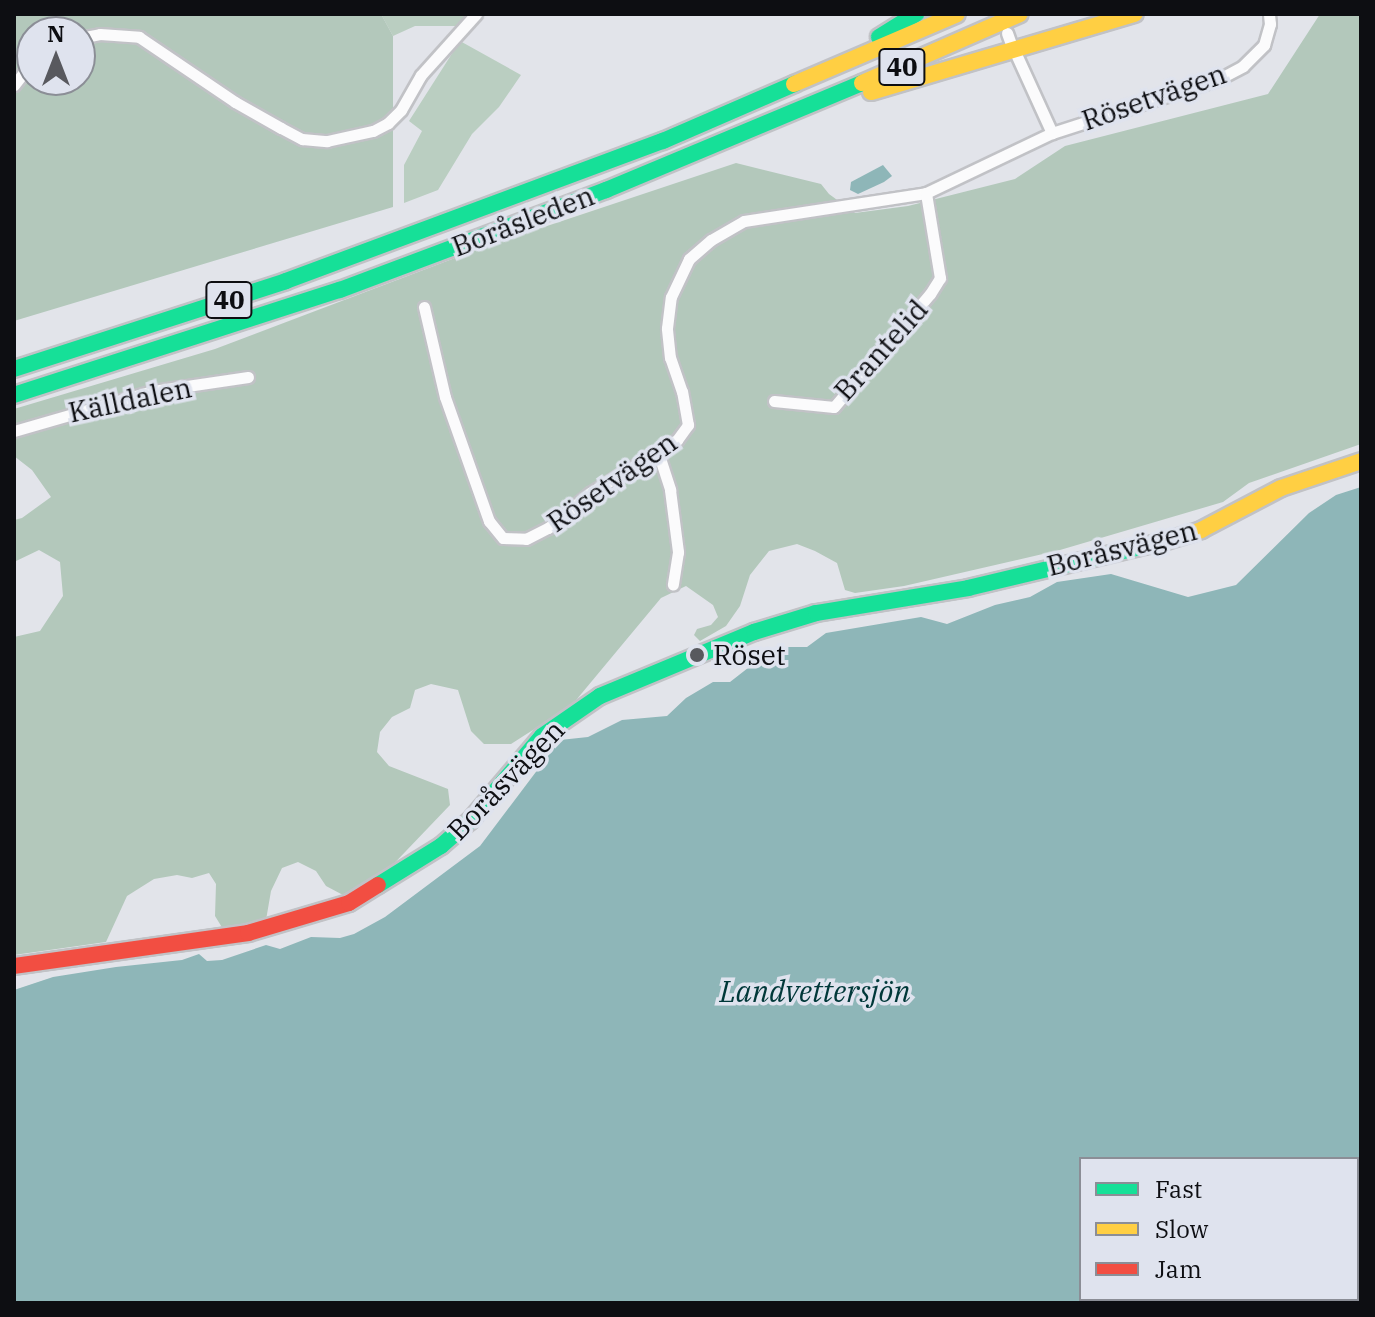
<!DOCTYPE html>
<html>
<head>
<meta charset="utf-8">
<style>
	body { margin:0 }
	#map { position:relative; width:1375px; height:1317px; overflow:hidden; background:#e2e4ea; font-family:"IBM Plex Serif",serif }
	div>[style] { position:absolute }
	.green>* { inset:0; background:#bacec1 }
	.forest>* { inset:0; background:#b3c8bb }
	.water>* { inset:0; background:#8eb6b8 }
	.roads { filter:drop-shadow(2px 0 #c1c2c6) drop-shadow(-2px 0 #c1c2c6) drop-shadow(0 2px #c1c2c6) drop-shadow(0 -2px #c1c2c6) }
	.street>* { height:11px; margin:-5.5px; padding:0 5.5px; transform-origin:5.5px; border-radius:5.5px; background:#fbfbfc }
	.fast>* { height:16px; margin:-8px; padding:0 8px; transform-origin:8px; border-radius:8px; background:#16e098 }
	.slow>* { height:16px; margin:-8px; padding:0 8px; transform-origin:8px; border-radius:8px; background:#ffcf43 }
	.jam>* { height:16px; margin:-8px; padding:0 8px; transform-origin:8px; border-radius:8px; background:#f24e42 }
	.rail>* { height:3px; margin:-1.5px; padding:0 1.5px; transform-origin:1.5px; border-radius:1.5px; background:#c4c5c6 }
	.dots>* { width:22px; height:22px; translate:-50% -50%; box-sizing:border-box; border:4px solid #dfe3ee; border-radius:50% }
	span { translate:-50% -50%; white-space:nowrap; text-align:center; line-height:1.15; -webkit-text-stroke:7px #dfe3ee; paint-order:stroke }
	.shield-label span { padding:2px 6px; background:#dfe3ee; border:2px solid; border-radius:6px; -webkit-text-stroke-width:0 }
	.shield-label { font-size:26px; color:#0d0e12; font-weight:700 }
	.street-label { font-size:28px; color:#0d0e12 }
	.poi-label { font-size:28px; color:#0d0e12 }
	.left { translate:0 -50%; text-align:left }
	.water-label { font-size:30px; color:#003839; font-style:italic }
	.frame { position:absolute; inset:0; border:16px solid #0d0e12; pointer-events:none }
	.legend { position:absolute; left:1079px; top:1157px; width:280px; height:144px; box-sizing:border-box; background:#dfe3ee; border:2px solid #8b8e96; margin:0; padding:10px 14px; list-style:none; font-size:24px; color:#0d0e12 }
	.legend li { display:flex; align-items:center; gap:16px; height:40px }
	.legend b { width:40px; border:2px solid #8b8e96 }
	.north { position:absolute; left:16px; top:16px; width:80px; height:80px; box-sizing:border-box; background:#dfe3ee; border:2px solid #8b8e96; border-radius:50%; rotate:0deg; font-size:22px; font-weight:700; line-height:32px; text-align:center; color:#0d0e12 }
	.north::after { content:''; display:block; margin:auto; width:28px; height:36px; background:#58595e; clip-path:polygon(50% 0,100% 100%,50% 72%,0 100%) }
</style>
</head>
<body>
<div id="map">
	<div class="green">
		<i style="clip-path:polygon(381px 14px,468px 14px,456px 26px,415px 26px,393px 36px)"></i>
		<i style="clip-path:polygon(460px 41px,521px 75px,499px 107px,472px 134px,438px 190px,404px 203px,404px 165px,422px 131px,409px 121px)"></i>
	</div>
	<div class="forest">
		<i style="clip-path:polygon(evenodd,14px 14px,381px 14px,393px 36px,393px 207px,14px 321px,14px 14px,32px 32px,80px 32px,80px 80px,32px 80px,32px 32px)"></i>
		<i style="clip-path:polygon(1320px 14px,1361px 14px,1361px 444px,1249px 483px,1223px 502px,1060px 550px,904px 586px,855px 593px,845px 590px,837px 563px,815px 551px,797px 544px,769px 551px,750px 575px,740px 606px,726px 626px,700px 641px,694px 635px,697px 629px,711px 625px,718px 617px,713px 605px,686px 586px,661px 598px,572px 705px,511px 744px,484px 744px,471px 731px,458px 690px,431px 684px,415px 690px,410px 708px,392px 717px,380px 732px,377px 752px,389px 766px,448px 789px,450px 805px,384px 874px,343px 895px,326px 886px,316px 871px,298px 862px,282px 868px,271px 891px,266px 920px,223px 929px,215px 916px,216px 884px,209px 873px,192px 878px,177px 875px,154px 879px,127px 896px,106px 942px,14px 955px,14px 637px,40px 631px,63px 596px,60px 562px,39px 550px,14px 562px,14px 520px,22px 518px,51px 497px,32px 470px,14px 456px,14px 409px,215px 349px,484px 247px,736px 163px,821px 184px,829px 194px,855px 213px,908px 206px,1015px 179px,1065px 146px,1268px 94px)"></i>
	</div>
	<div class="water">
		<i style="clip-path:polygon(883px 165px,892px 176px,884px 182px,858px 194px,850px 190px,851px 182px)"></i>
		<i style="clip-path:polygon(1361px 487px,1361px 1272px,1357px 1272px,1357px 1159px,1081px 1159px,1081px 1299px,1221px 1299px,1218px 1303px,14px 1303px,14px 990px,53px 977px,116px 967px,182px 960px,199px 954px,207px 961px,222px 960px,266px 945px,280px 949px,311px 937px,340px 938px,354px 934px,385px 917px,480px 846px,560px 740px,588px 737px,622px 720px,667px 716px,686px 698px,713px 682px,730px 682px,775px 647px,807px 647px,826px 633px,921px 617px,947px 624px,995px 605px,1030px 597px,1057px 582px,1111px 574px,1188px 597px,1236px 585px,1309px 513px,1336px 495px)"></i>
	</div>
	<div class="roads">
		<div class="street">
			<i style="left:1007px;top:33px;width:12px;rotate:70deg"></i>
			<i style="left:80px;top:38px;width:20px;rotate:-11deg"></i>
			<i style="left:100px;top:34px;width:39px;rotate:4deg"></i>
			<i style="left:139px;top:37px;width:116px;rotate:34.1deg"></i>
			<i style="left:235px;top:102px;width:53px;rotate:29.5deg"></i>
			<i style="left:281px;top:128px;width:24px;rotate:28deg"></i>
			<i style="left:302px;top:139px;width:25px;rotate:5deg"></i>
			<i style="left:327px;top:141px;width:47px;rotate:-12.3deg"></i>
			<i style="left:373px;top:131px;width:17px;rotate:-28deg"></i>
			<i style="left:388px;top:123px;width:18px;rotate:-45deg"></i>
			<i style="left:401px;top:110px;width:40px;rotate:-60.3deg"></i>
			<i style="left:421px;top:75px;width:82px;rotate:-48deg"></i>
			<i style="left:1016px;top:54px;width:87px;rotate:65.5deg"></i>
			<i style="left:14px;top:85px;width:29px;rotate:-52deg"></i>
			<i style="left:424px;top:307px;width:92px;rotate:76.9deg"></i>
			<i style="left:445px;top:397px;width:132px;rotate:70.5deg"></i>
			<i style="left:489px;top:521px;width:22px;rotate:51deg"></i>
			<i style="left:503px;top:538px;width:23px;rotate:2deg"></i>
			<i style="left:526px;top:539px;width:25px;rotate:-27deg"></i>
			<i style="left:548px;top:528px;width:55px;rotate:-39.8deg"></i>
			<i style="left:590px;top:493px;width:102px;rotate:-31.3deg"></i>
			<i style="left:677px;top:440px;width:19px;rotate:-54deg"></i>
			<i style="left:688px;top:425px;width:34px;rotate:-100deg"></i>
			<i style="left:682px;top:392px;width:36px;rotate:-109deg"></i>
			<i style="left:670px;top:358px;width:30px;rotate:-96deg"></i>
			<i style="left:667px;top:328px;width:31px;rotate:-83deg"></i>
			<i style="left:671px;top:297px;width:42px;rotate:-64.7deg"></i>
			<i style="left:689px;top:259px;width:29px;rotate:-41deg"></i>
			<i style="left:711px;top:240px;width:38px;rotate:-30deg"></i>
			<i style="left:744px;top:221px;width:184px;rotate:-8.7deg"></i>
			<i style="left:926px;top:193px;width:140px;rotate:-25.5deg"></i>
			<i style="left:1052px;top:133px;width:176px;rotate:-17.9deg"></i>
			<i style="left:1219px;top:79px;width:27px;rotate:-28deg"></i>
			<i style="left:1243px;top:66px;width:30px;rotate:-45deg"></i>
			<i style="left:1264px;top:45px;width:22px;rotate:-74deg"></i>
			<i style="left:1270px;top:24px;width:10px;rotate:-96deg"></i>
			<i style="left:774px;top:401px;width:60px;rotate:5.7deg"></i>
			<i style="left:834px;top:407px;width:148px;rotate:-49.7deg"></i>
			<i style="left:930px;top:294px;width:19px;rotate:-58deg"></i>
			<i style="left:940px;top:278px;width:86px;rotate:-99.4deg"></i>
			<i style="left:14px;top:431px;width:145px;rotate:-16.1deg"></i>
			<i style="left:153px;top:391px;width:96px;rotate:-8.4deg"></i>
			<i style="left:658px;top:452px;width:40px;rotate:72deg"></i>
			<i style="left:670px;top:490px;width:63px;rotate:82.6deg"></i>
			<i style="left:678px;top:552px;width:33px;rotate:99deg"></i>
			<i style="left:1357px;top:1281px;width:4px;rotate:-27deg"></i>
			<i style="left:1316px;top:1303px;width:9px;rotate:-27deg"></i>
		</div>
		<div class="fast">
			<i style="left:879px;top:37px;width:44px;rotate:-31.9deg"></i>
			<i style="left:14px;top:369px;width:286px;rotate:-17.9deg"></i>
			<i style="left:286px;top:281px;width:402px;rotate:-20.4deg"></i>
			<i style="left:663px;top:141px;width:143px;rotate:-23.5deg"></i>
			<i style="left:14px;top:395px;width:342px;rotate:-17.9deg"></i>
			<i style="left:340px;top:290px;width:284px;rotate:-20.6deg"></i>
			<i style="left:606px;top:190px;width:277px;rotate:-22.7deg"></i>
			<i style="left:378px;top:885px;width:74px;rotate:-31.8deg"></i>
			<i style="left:441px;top:846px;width:38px;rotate:-41deg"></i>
			<i style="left:470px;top:821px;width:111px;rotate:-49.7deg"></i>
			<i style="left:542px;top:736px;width:70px;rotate:-34.6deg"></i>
			<i style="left:600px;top:696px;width:167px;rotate:-22.6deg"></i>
			<i style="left:754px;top:632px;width:65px;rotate:-17deg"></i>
			<i style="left:816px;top:613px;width:154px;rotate:-9.3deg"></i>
			<i style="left:968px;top:588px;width:204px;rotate:-13.4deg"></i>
		</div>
		<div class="slow">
			<i style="left:862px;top:83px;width:172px;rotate:-23.6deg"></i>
			<i style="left:794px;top:84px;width:177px;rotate:-23.2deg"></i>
			<i style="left:871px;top:92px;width:275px;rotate:-16.5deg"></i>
			<i style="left:1166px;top:541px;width:37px;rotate:-17deg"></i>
			<i style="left:1201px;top:530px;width:90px;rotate:-27.7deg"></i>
			<i style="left:1281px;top:488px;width:84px;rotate:-18.6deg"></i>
		</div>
		<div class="jam">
			<i style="left:14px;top:966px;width:236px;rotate:-8deg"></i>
			<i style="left:248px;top:933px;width:105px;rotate:-16.5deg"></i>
			<i style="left:349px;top:903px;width:34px;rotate:-32deg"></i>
		</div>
	</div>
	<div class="rail">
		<i style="left:1358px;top:1303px;width:3px;rotate:-18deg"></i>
	</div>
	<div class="dots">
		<i style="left:697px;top:655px;background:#58595e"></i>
	</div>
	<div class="shield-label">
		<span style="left:902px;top:67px">40</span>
		<span style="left:229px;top:300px">40</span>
	</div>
	<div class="street-label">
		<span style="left:1154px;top:97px;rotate:-19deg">Rösetvägen</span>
		<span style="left:523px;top:221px;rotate:-21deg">Boråsleden</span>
		<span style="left:881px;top:350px;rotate:-48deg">Brantelid</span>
		<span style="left:130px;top:400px;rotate:-12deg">Källdalen</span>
		<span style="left:612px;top:482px;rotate:-35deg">Rösetvägen</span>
		<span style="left:1122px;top:548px;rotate:-14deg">Boråsvägen</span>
		<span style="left:506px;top:780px;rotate:-46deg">Boråsvägen</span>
	</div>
	<div class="poi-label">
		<span class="left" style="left:713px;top:655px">Röset</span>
	</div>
	<div class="water-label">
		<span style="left:815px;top:991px">Landvettersjön</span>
	</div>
	<div class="frame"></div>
	<ul class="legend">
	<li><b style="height:10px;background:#16e098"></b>Fast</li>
	<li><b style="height:10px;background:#ffcf43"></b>Slow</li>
	<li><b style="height:10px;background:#f24e42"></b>Jam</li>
	</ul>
	<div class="north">N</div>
</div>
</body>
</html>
